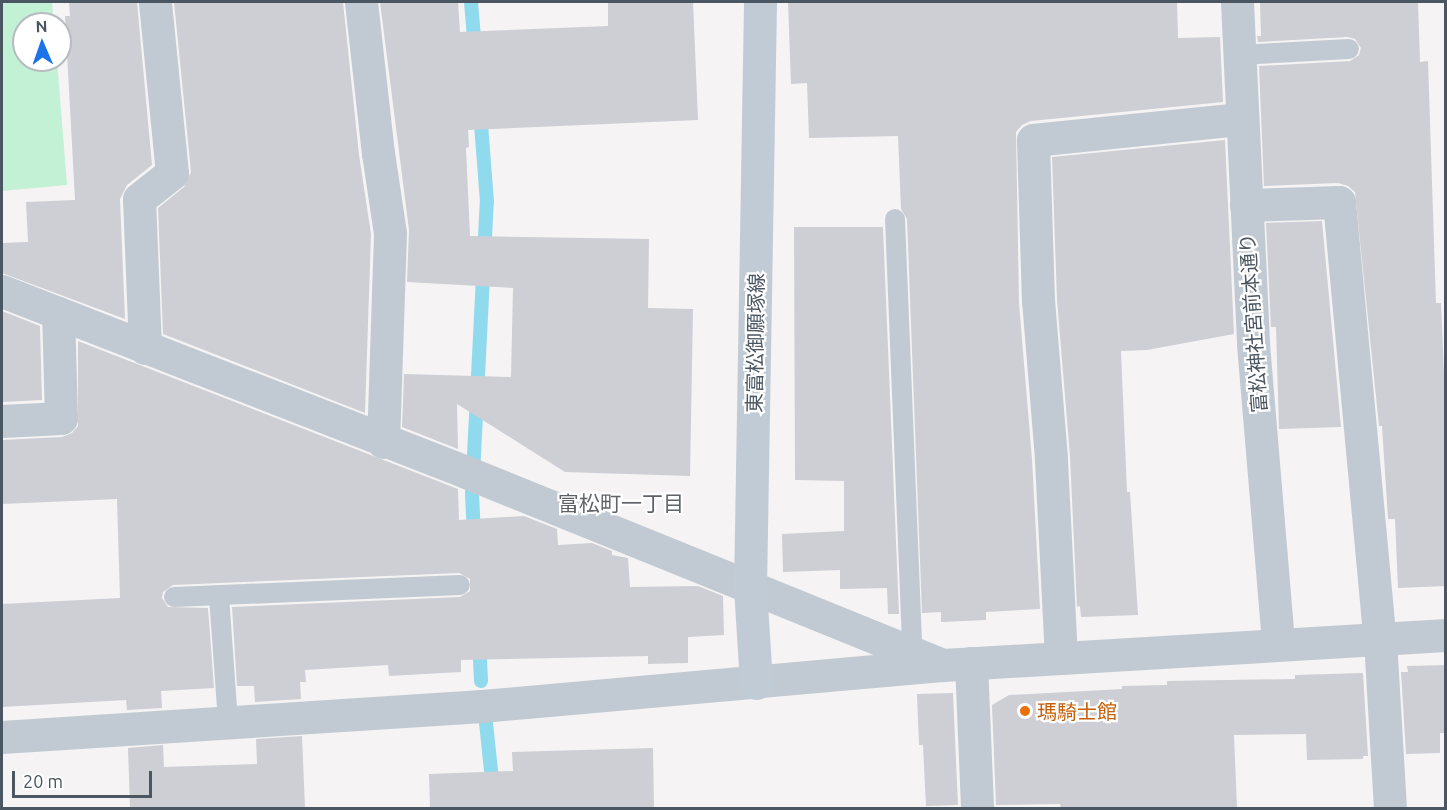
<!DOCTYPE html>
<html>
<head>
<meta charset="utf-8">
<style>
	body { margin:0 }
	#map { position:relative; width:1447px; height:810px; overflow:hidden; background:#f5f3f3; font-family:Ubuntu,"Noto Sans JP",sans-serif }
	div>[style] { position:absolute }
	.green>* { inset:0; background:#c3f1d5 }
	.stream>* { height:14px; margin:-7px; padding:0 7px; transform-origin:7px; border-radius:7px; background:#90daee }
	.building>* { inset:0; background:#cdcfd5 }
	.service>* { height:20px; margin:-10px; padding:0 10px; transform-origin:10px; border-radius:10px; background:#c1cad2 }
	.minor>* { height:33px; margin:-16.5px; padding:0 16.5px; transform-origin:16.5px; border-radius:16.5px; background:#c1cad2 }
	.secondary>* { height:33px; margin:-16.5px; padding:0 16.5px; transform-origin:16.5px; border-radius:16.5px; background:#c1cbd6 }
	.dots>* { width:16px; height:16px; translate:-50% -50%; box-sizing:border-box; border:3px solid #fff; border-radius:50% }
	span { translate:-50% -50%; white-space:nowrap; text-align:center; line-height:1.15; -webkit-text-stroke:4.5px #fff; paint-order:stroke }
	.street-label { font-size:20px; color:#4a5661 }
	.food-label { font-size:20px; color:#c56008 }
	.left { translate:0 -50%; text-align:left }
	.neighbourhood-label { font-size:21px; color:#5f6368 }
	.frame { position:absolute; inset:0; border:3px solid #4a5661; pointer-events:none }
	.north { position:absolute; left:12px; top:12px; width:60px; height:60px; box-sizing:border-box; background:#fff; border:2px solid #b7bbc0; border-radius:50%; rotate:358deg; font-size:16px; font-weight:700; line-height:24px; text-align:center; color:#4a5661 }
	.north::after { content:''; display:block; margin:auto; width:21px; height:27px; background:#1a73e8; clip-path:polygon(50% 0,100% 100%,50% 72%,0 100%) }
	.scale { position:absolute; left:12px; top:771px; width:140px; height:27px; box-sizing:border-box; border:3px solid #4a5661; border-top:0; padding-left:8px; font-size:18px; line-height:21px; white-space:nowrap; color:#4a5661; -webkit-text-stroke:4px #fff; paint-order:stroke }
</style>
</head>
<body>
<div id="map">
	<div class="green">
		<i style="clip-path:polygon(2px 2px,52px 2px,54px 24px,24px 24px,24px 60px,57px 60px,67px 185px,2px 191px)"></i>
	</div>
	<div class="stream">
		<i style="left:471px;top:2px;width:48px;rotate:85.2deg"></i>
		<i style="left:474px;top:535px;width:41px;rotate:-92.8deg"></i>
		<i style="left:472px;top:494px;width:292px;rotate:-87.1deg"></i>
		<i style="left:487px;top:202px;width:91px;rotate:-94.4deg"></i>
		<i style="left:479px;top:641px;width:40px;rotate:87.1deg"></i>
		<i style="left:486px;top:723px;width:85px;rotate:84deg"></i>
	</div>
	<div class="building">
		<i style="clip-path:polygon(69px 2px,137px 2px,152px 165px,127px 185px,120px 199px,125px 319px,2px 273px,2px 243px,28px 242px,26px 202px,75px 200px,65px 16px,70px 16px)"></i>
		<i style="clip-path:polygon(174px 2px,343px 2px,359px 155px,371px 234px,365px 413px,163px 334px,158px 208px,184px 187px,191px 172px)"></i>
		<i style="clip-path:polygon(380px 2px,458px 2px,460px 32px,608px 26px,608px 2px,693px 2px,698px 120px,468px 130px,469px 147px,466px 148px,470px 236px,649px 239px,648px 308px,693px 309px,690px 476px,565px 472px,457px 404px,458px 449px,402px 427px,404px 374px,511px 377px,513px 288px,407px 282px,409px 230px)"></i>
		<i style="clip-path:polygon(788px 2px,1177px 2px,1178px 38px,1220px 37px,1223px 102px,1031px 121px,1022px 125px,1016px 132px,1019px 303px,1032px 459px,1040px 609px,986px 612px,986px 620px,941px 622px,941px 612px,922px 613px,907px 219px,901px 209px,898px 136px,809px 138px,807px 83px,791px 84px)"></i>
		<i style="clip-path:polygon(1260px 2px,1418px 2px,1420px 62px,1428px 61px,1436px 303px,1441px 303px,1446px 423px,1446px 586px,1398px 588px,1395px 519px,1388px 519px,1382px 426px,1379px 426px,1355px 192px,1348px 186px,1338px 183px,1264px 186px,1259px 66px,1350px 61px,1359px 55px,1361px 48px,1355px 39px,1348px 37px,1258px 42px,1257px 36px,1261px 36px)"></i>
		<i style="clip-path:polygon(1225px 140px,1234px 334px,1147px 350px,1121px 351px,1127px 492px,1130px 492px,1138px 615px,1081px 617px,1080px 606px,1077px 607px,1070px 456px,1057px 300px,1052px 157px)"></i>
		<i style="clip-path:polygon(1322px 221px,1341px 427px,1279px 429px,1276px 327px,1271px 327px,1266px 223px)"></i>
		<i style="clip-path:polygon(794px 227px,883px 227px,899px 614px,888px 614px,887px 588px,840px 589px,840px 570px,783px 572px,782px 534px,844px 531px,844px 481px,795px 480px)"></i>
		<i style="clip-path:polygon(2px 311px,40px 326px,42px 400px,2px 402px)"></i>
		<i style="clip-path:polygon(78px 341px,458px 489px,459px 520px,524px 516px,557px 529px,558px 545px,592px 543px,612px 551px,612px 555px,628px 558px,630px 587px,698px 586px,723px 596px,724px 635px,688px 637px,688px 663px,648px 664px,648px 656px,461px 660px,461px 672px,389px 676px,388px 665px,305px 670px,306px 682px,300px 682px,301px 699px,255px 702px,254px 686px,237px 686px,232px 607px,460px 597px,470px 591px,470px 579px,459px 573px,173px 585px,163px 592px,162px 598px,168px 607px,208px 608px,214px 688px,161px 691px,162px 708px,127px 710px,126px 700px,2px 707px,2px 604px,120px 598px,117px 499px,2px 504px,2px 440px,62px 437px,72px 433px,78px 426px)"></i>
		<i style="clip-path:polygon(1446px 665px,1446px 733px,1440px 733px,1440px 753px,1406px 754px,1401px 672px,1408px 672px,1407px 666px)"></i>
		<i style="clip-path:polygon(1363px 673px,1368px 756px,1363px 756px,1363px 759px,1307px 760px,1306px 734px,1234px 735px,1237px 808px,1061px 808px,1060px 804px,996px 805px,992px 705px,1009px 695px,1122px 689px,1122px 686px,1167px 685px,1167px 681px,1295px 679px,1295px 675px)"></i>
		<i style="clip-path:polygon(953px 693px,958px 805px,926px 806px,923px 745px,919px 745px,917px 694px)"></i>
		<i style="clip-path:polygon(302px 736px,305px 808px,130px 808px,128px 748px,163px 745px,164px 767px,257px 764px,256px 739px)"></i>
		<i style="clip-path:polygon(653px 748px,654px 808px,430px 808px,429px 774px,513px 771px,512px 752px)"></i>
	</div>
	<div class="service">
		<i style="left:1238px;top:55px;width:111px;rotate:-3.1deg"></i>
		<i style="left:895px;top:219px;width:432px;rotate:87.7deg"></i>
		<i style="left:219px;top:596px;width:126px;rotate:85.9deg"></i>
		<i style="left:174px;top:597px;width:286px;rotate:-2.4deg"></i>
	</div>
	<div class="minor">
		<i style="left:361px;top:2px;width:152px;rotate:83.6deg"></i>
		<i style="left:378px;top:153px;width:81px;rotate:81.5deg"></i>
		<i style="left:390px;top:233px;width:209px;rotate:91.9deg"></i>
		<i style="left:1237px;top:2px;width:342px;rotate:87.3deg"></i>
		<i style="left:1253px;top:344px;width:301px;rotate:85.2deg"></i>
		<i style="left:1246px;top:205px;width:93px;rotate:-1.8deg"></i>
		<i style="left:1339px;top:202px;width:440px;rotate:84.7deg"></i>
		<i style="left:1380px;top:640px;width:168px;rotate:86.6deg"></i>
		<i style="left:2px;top:291px;width:498px;rotate:21.3deg"></i>
		<i style="left:466px;top:472px;width:515px;rotate:22.03deg"></i>
		<i style="left:943px;top:665px;width:504px;rotate:-3.41deg"></i>
		<i style="left:145px;top:348px;width:149px;rotate:-92.3deg"></i>
		<i style="left:139px;top:199px;width:42px;rotate:-38.2deg"></i>
		<i style="left:172px;top:173px;width:172px;rotate:-95.7deg"></i>
		<i style="left:2px;top:421px;width:59px;rotate:-2.9deg"></i>
		<i style="left:61px;top:418px;width:105px;rotate:-91.6deg"></i>
		<i style="left:1061px;top:658px;width:200px;rotate:-92.9deg"></i>
		<i style="left:1051px;top:458px;width:158px;rotate:-94.7deg"></i>
		<i style="left:1038px;top:301px;width:161px;rotate:-91.8deg"></i>
		<i style="left:1033px;top:140px;width:209px;rotate:-5.8deg"></i>
		<i style="left:971px;top:663px;width:145px;rotate:87.6deg"></i>
		<i style="left:2px;top:737px;width:481px;rotate:-3.7deg"></i>
		<i style="left:482px;top:706px;width:461px;rotate:-5.1deg"></i>
	</div>
	<div class="secondary">
		<i style="left:756px;top:683px;width:95px;rotate:-93.6deg"></i>
		<i style="left:750px;top:588px;width:586px;rotate:-89.02deg"></i>
	</div>
	<div class="dots">
		<i style="left:1025px;top:711px;background:#e8710a"></i>
	</div>
	<div class="street-label">
		<span style="left:1253px;top:323px;rotate:-94deg">富松神社宮前本通り</span>
		<span style="left:755px;top:343px;rotate:-89deg">東富松御願塚線</span>
	</div>
	<div class="food-label">
		<span class="left" style="left:1037px;top:711px">瑪騎士館</span>
	</div>
	<div class="neighbourhood-label">
		<span style="left:621px;top:503px">富松町一丁目</span>
	</div>
	<div class="frame"></div>
	<div class="north">N</div>
	<div class="scale">20 m</div>
</div>
</body>
</html>
